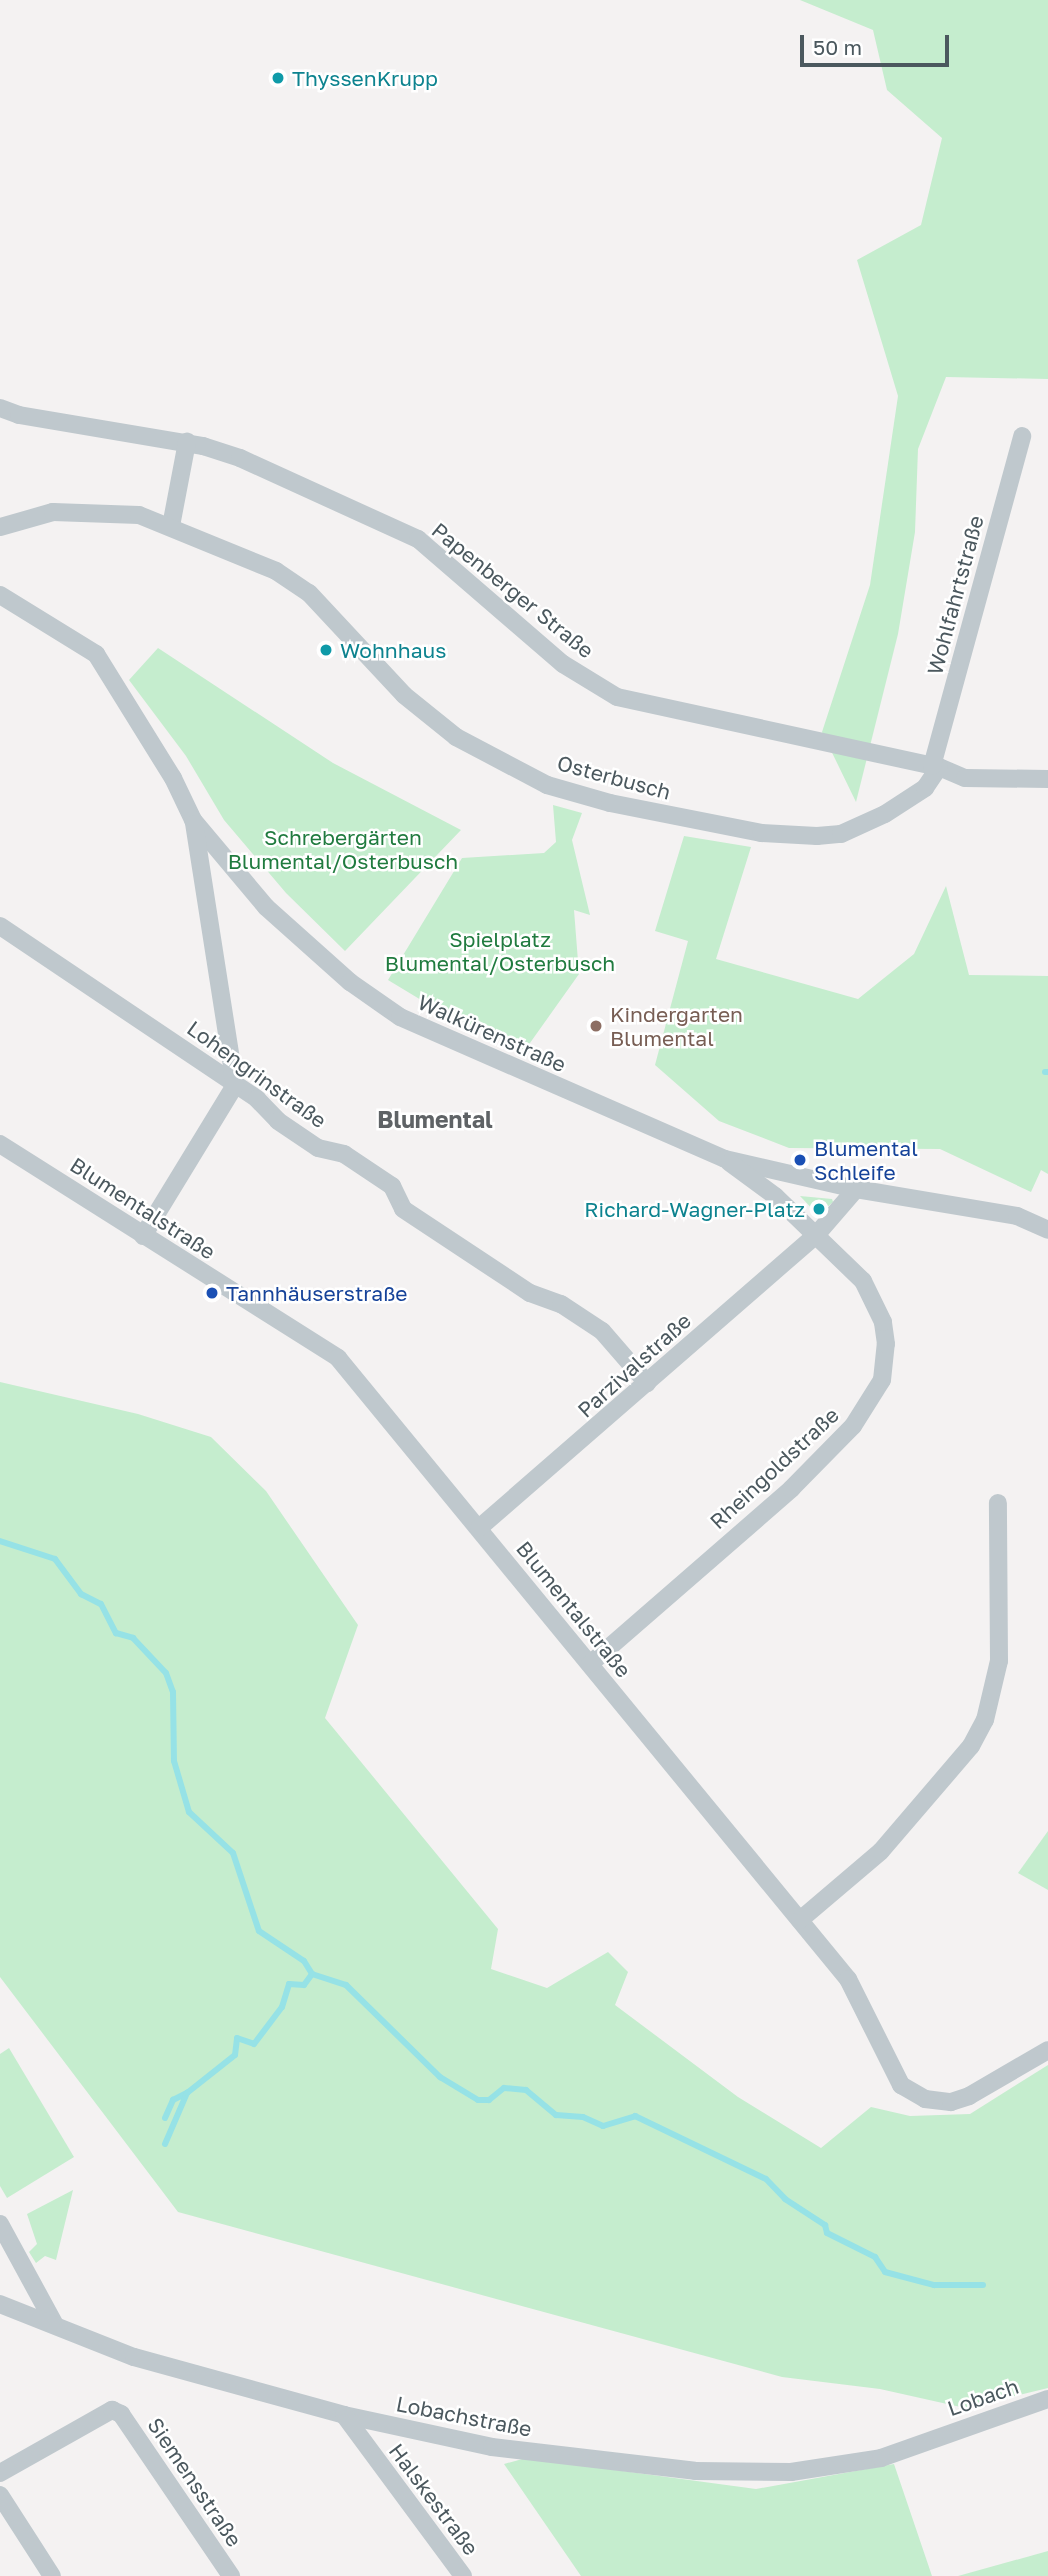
<!DOCTYPE html>
<html>
<head>
<meta charset="utf-8">
<style>
	body { margin:0 }
	#map { position:relative; width:1048px; height:2576px; overflow:hidden; background:#f4f2f2; font-family:"Golos Text",sans-serif }
	div>[style] { position:absolute }
	.green>* { inset:0; background:#c5edce }
	.stream>* { height:6px; margin:-3px; padding:0 3px; transform-origin:3px; border-radius:3px; background:#96e2e6 }
	.minor>* { height:18px; margin:-9px; padding:0 9px; transform-origin:9px; border-radius:9px; background:#bfc8cd }
	.dots>* { width:19px; height:19px; translate:-50% -50%; box-sizing:border-box; border:4px solid #fff; border-radius:50% }
	span { translate:-50% -50%; white-space:nowrap; text-align:center; line-height:1.15; -webkit-text-stroke:5px #fff; paint-order:stroke }
	.culture-label { font-size:21px; color:#0d838f }
	.left { translate:0 -50%; text-align:left }
	.right { translate:-100% -50%; text-align:right }
	.street-label { font-size:21px; color:#4b585e }
	.park-label { font-size:21px; color:#207b3f }
	.education-label { font-size:21px; color:#785e54 }
	.transit-label { font-size:21px; color:#164399 }
	.neighbourhood-label { font-size:23px; color:#5f6366; font-weight:700 }
	.scale { position:absolute; left:800px; top:35px; width:149px; height:32px; box-sizing:border-box; border:4px solid #4b585e; border-top:0; padding-left:9px; font-size:21px; line-height:24px; white-space:nowrap; color:#4b585e; -webkit-text-stroke:5px #fff; paint-order:stroke }
</style>
</head>
<body>
<div id="map">
	<div class="green">
		<i style="clip-path:polygon(800px 0,1048px 0,1048px 379px,946px 377px,918px 449px,915px 532px,898px 634px,856px 802px,822px 732px,870px 585px,898px 396px,857px 260px,921px 225px,942px 138px,887px 90px,873px 30px)"></i>
		<i style="clip-path:polygon(158px 648px,333px 763px,461px 830px,345px 951px,286px 893px,224px 820px,186px 756px,129px 680px)"></i>
		<i style="clip-path:polygon(553px 805px,582px 813px,572px 840px,590px 915px,574px 910px,579px 974px,525px 1050px,436px 1009px,388px 980px,462px 858px,544px 853px,556px 842px)"></i>
		<i style="clip-path:polygon(684px 836px,751px 847px,716px 959px,858px 999px,914px 954px,946px 886px,969px 975px,1048px 976px,1048px 1174px,1041px 1170px,1031px 1192px,940px 1149px,789px 1148px,719px 1121px,655px 1065px,688px 941px,655px 931px)"></i>
		<i style="clip-path:polygon(800px 1196px,832px 1199px,833px 1202px,818px 1215px)"></i>
		<i style="clip-path:polygon(0 1382px,138px 1414px,211px 1437px,266px 1491px,358px 1625px,325px 1718px,498px 1929px,491px 1969px,547px 1988px,608px 1952px,628px 1972px,615px 2005px,738px 2097px,821px 2148px,871px 2107px,910px 2116px,970px 2114px,1048px 2065px,1048px 2388px,965px 2408px,880px 2389px,782px 2377px,178px 2212px,0 1977px)"></i>
		<i style="clip-path:polygon(1048px 1831px,1048px 1890px,1018px 1873px)"></i>
		<i style="clip-path:polygon(9px 2048px,74px 2157px,7px 2198px,0 2186px,0 2054px)"></i>
		<i style="clip-path:polygon(73px 2190px,56px 2260px,45px 2256px,36px 2263px,29px 2252px,37px 2244px,27px 2214px)"></i>
		<i style="clip-path:polygon(526px 2458px,756px 2489px,894px 2464px,932px 2576px,581px 2576px,504px 2464px)"></i>
		<i style="clip-path:polygon(1048px 2551px,1048px 2576px,958px 2576px)"></i>
	</div>
	<div class="stream">
		<i style="left:1045px;top:1072px;width:3px"></i>
		<i style="left:0;top:1541px;width:58px;rotate:18.1deg"></i>
		<i style="left:55px;top:1559px;width:44px;rotate:53.4deg"></i>
		<i style="left:81px;top:1594px;width:22px;rotate:27deg"></i>
		<i style="left:101px;top:1604px;width:33px;rotate:63deg"></i>
		<i style="left:116px;top:1633px;width:18px;rotate:16deg"></i>
		<i style="left:133px;top:1638px;width:48px;rotate:46.7deg"></i>
		<i style="left:166px;top:1673px;width:20px;rotate:70deg"></i>
		<i style="left:173px;top:1692px;width:69px;rotate:89.2deg"></i>
		<i style="left:174px;top:1761px;width:53px;rotate:73.6deg"></i>
		<i style="left:189px;top:1812px;width:60px;rotate:43deg"></i>
		<i style="left:233px;top:1853px;width:82px;rotate:71.6deg"></i>
		<i style="left:259px;top:1931px;width:54px;rotate:33.7deg"></i>
		<i style="left:304px;top:1961px;width:15px;rotate:58deg"></i>
		<i style="left:312px;top:1974px;width:36px;rotate:18deg"></i>
		<i style="left:346px;top:1985px;width:132px;rotate:44.4deg"></i>
		<i style="left:440px;top:2077px;width:44px;rotate:31.2deg"></i>
		<i style="left:478px;top:2100px;width:11px"></i>
		<i style="left:489px;top:2100px;width:19px;rotate:-39deg"></i>
		<i style="left:504px;top:2088px;width:22px;rotate:5deg"></i>
		<i style="left:526px;top:2090px;width:39px;rotate:40deg"></i>
		<i style="left:556px;top:2115px;width:27px;rotate:4deg"></i>
		<i style="left:583px;top:2117px;width:22px;rotate:24deg"></i>
		<i style="left:603px;top:2126px;width:34px;rotate:-17deg"></i>
		<i style="left:635px;top:2116px;width:145px;rotate:25.7deg"></i>
		<i style="left:766px;top:2179px;width:28px;rotate:46deg"></i>
		<i style="left:785px;top:2199px;width:48px;rotate:33deg"></i>
		<i style="left:825px;top:2225px;width:8px;rotate:76deg"></i>
		<i style="left:827px;top:2233px;width:54px;rotate:26.6deg"></i>
		<i style="left:875px;top:2257px;width:18px;rotate:56deg"></i>
		<i style="left:885px;top:2272px;width:51px;rotate:14.9deg"></i>
		<i style="left:934px;top:2285px;width:49px"></i>
		<i style="left:165px;top:2118px;width:20px;rotate:-66deg"></i>
		<i style="left:173px;top:2100px;width:16px;rotate:-27deg"></i>
		<i style="left:165px;top:2144px;width:56px;rotate:-66.7deg"></i>
		<i style="left:187px;top:2093px;width:61px;rotate:-38.4deg"></i>
		<i style="left:235px;top:2055px;width:17px;rotate:-83deg"></i>
		<i style="left:237px;top:2038px;width:18px;rotate:19deg"></i>
		<i style="left:254px;top:2044px;width:46px;rotate:-52.9deg"></i>
		<i style="left:282px;top:2007px;width:24px;rotate:-73deg"></i>
		<i style="left:289px;top:1984px;width:15px;rotate:4deg"></i>
		<i style="left:304px;top:1985px;width:14px;rotate:-54deg"></i>
	</div>
	<div class="minor">
		<i style="left:0;top:408px;width:20px;rotate:20deg"></i>
		<i style="left:19px;top:415px;width:187px;rotate:9.6deg"></i>
		<i style="left:203px;top:446px;width:39px;rotate:18deg"></i>
		<i style="left:240px;top:458px;width:196px;rotate:24.5deg"></i>
		<i style="left:418px;top:539px;width:191px;rotate:40.8deg"></i>
		<i style="left:563px;top:664px;width:63px;rotate:31.4deg"></i>
		<i style="left:617px;top:697px;width:330px;rotate:12.3deg"></i>
		<i style="left:939px;top:767px;width:28px;rotate:23deg"></i>
		<i style="left:965px;top:778px;width:83px;rotate:0.7deg"></i>
		<i style="left:171px;top:526px;width:86px;rotate:-79.2deg"></i>
		<i style="left:0;top:527px;width:55px;rotate:-15.8deg"></i>
		<i style="left:53px;top:512px;width:86px;rotate:2deg"></i>
		<i style="left:139px;top:515px;width:148px;rotate:22.2deg"></i>
		<i style="left:276px;top:571px;width:40px;rotate:34deg"></i>
		<i style="left:309px;top:593px;width:139px;rotate:47deg"></i>
		<i style="left:404px;top:695px;width:67px;rotate:38.9deg"></i>
		<i style="left:456px;top:737px;width:103px;rotate:27.8deg"></i>
		<i style="left:547px;top:785px;width:66px;rotate:15.9deg"></i>
		<i style="left:610px;top:803px;width:154px;rotate:11.2deg"></i>
		<i style="left:761px;top:833px;width:56px;rotate:3.1deg"></i>
		<i style="left:817px;top:836px;width:24px;rotate:-5deg"></i>
		<i style="left:841px;top:834px;width:48px;rotate:-24.4deg"></i>
		<i style="left:885px;top:814px;width:48px;rotate:-33deg"></i>
		<i style="left:925px;top:788px;width:25px;rotate:-56deg"></i>
		<i style="left:0;top:595px;width:113px;rotate:31.6deg"></i>
		<i style="left:96px;top:654px;width:146px;rotate:58.2deg"></i>
		<i style="left:173px;top:778px;width:47px;rotate:64.5deg"></i>
		<i style="left:193px;top:820px;width:114px;rotate:50deg"></i>
		<i style="left:266px;top:907px;width:113px;rotate:41.8deg"></i>
		<i style="left:350px;top:982px;width:61px;rotate:35deg"></i>
		<i style="left:400px;top:1017px;width:355px;rotate:23.6deg"></i>
		<i style="left:725px;top:1159px;width:134px;rotate:12.9deg"></i>
		<i style="left:856px;top:1189px;width:163px;rotate:9.5deg"></i>
		<i style="left:1017px;top:1216px;width:34px;rotate:24deg"></i>
		<i style="left:932px;top:766px;width:342px;rotate:-74.7deg"></i>
		<i style="left:0;top:926px;width:310px;rotate:33.9deg"></i>
		<i style="left:257px;top:1099px;width:30px;rotate:46deg"></i>
		<i style="left:278px;top:1121px;width:48px;rotate:34deg"></i>
		<i style="left:318px;top:1148px;width:27px;rotate:13deg"></i>
		<i style="left:344px;top:1154px;width:58px;rotate:33.7deg"></i>
		<i style="left:392px;top:1186px;width:25px;rotate:64deg"></i>
		<i style="left:403px;top:1209px;width:152px;rotate:33.5deg"></i>
		<i style="left:530px;top:1293px;width:33px;rotate:20deg"></i>
		<i style="left:561px;top:1304px;width:49px;rotate:33.4deg"></i>
		<i style="left:602px;top:1331px;width:69px;rotate:49.1deg"></i>
		<i style="left:0;top:1144px;width:400px;rotate:32.3deg"></i>
		<i style="left:338px;top:1358px;width:804px;rotate:50.61deg"></i>
		<i style="left:848px;top:1979px;width:119px;rotate:63.4deg"></i>
		<i style="left:901px;top:2085px;width:28px;rotate:30deg"></i>
		<i style="left:925px;top:2099px;width:26px;rotate:7deg"></i>
		<i style="left:951px;top:2102px;width:19px;rotate:-18deg"></i>
		<i style="left:969px;top:2096px;width:91px;rotate:-30.2deg"></i>
		<i style="left:143px;top:1236px;width:177px;rotate:-58.6deg"></i>
		<i style="left:235px;top:1085px;width:264px;rotate:-98.9deg"></i>
		<i style="left:479px;top:1528px;width:448px;rotate:-41deg"></i>
		<i style="left:817px;top:1234px;width:60px;rotate:-49.1deg"></i>
		<i style="left:590px;top:1664px;width:267px;rotate:-41deg"></i>
		<i style="left:791px;top:1489px;width:88px;rotate:-45.5deg"></i>
		<i style="left:853px;top:1426px;width:54px;rotate:-57.8deg"></i>
		<i style="left:882px;top:1380px;width:36px;rotate:-84deg"></i>
		<i style="left:886px;top:1344px;width:22px;rotate:-98deg"></i>
		<i style="left:883px;top:1322px;width:46px;rotate:-116deg"></i>
		<i style="left:863px;top:1281px;width:122px;rotate:-136deg"></i>
		<i style="left:775px;top:1196px;width:56px;rotate:-143.7deg"></i>
		<i style="left:800px;top:1920px;width:106px;rotate:-40.4deg"></i>
		<i style="left:881px;top:1851px;width:138px;rotate:-49.4deg"></i>
		<i style="left:971px;top:1746px;width:30px;rotate:-62deg"></i>
		<i style="left:985px;top:1720px;width:61px;rotate:-76.7deg"></i>
		<i style="left:999px;top:1661px;width:158px;rotate:-90.4deg"></i>
		<i style="left:0;top:2224px;width:115px;rotate:61.4deg"></i>
		<i style="left:0;top:2304px;width:144px;rotate:21.6deg"></i>
		<i style="left:134px;top:2357px;width:218px;rotate:15.4deg"></i>
		<i style="left:344px;top:2415px;width:151px;rotate:12.2deg"></i>
		<i style="left:492px;top:2447px;width:204px;rotate:6.7deg"></i>
		<i style="left:695px;top:2471px;width:96px;rotate:0.6deg"></i>
		<i style="left:791px;top:2472px;width:91px;rotate:-8.8deg"></i>
		<i style="left:881px;top:2458px;width:177px;rotate:-19.5deg"></i>
		<i style="left:344px;top:2415px;width:200px;rotate:53.5deg"></i>
		<i style="left:0;top:2473px;width:129px;rotate:-29.4deg"></i>
		<i style="left:112px;top:2410px;width:10px;rotate:24deg"></i>
		<i style="left:121px;top:2414px;width:196px;rotate:55.8deg"></i>
		<i style="left:0;top:2495px;width:96px;rotate:57.3deg"></i>
	</div>
	<div class="dots">
		<i style="left:278px;top:78px;background:#0f9aa8"></i>
		<i style="left:326px;top:650px;background:#0f9aa8"></i>
		<i style="left:596px;top:1026px;background:#8d6e63"></i>
		<i style="left:800px;top:1160px;background:#1a4fb4"></i>
		<i style="left:819px;top:1209px;background:#0f9aa8"></i>
		<i style="left:212px;top:1293px;background:#1a4fb4"></i>
	</div>
	<div class="culture-label">
		<span class="left" style="left:292px;top:78px">ThyssenKrupp</span>
		<span class="left" style="left:340px;top:650px">Wohnhaus</span>
		<span class="right" style="left:805px;top:1209px">Richard-Wagner-Platz</span>
	</div>
	<div class="street-label">
		<span style="left:513px;top:590px;rotate:39deg">Papenberger Straße</span>
		<span style="left:955px;top:595px;rotate:-75deg">Wohlfahrtstraße</span>
		<span style="left:614px;top:777px;rotate:15deg">Osterbusch</span>
		<span style="left:492px;top:1033px;rotate:24deg">Walkürenstraße</span>
		<span style="left:257px;top:1074px;rotate:36deg">Lohengrinstraße</span>
		<span style="left:143px;top:1208px;rotate:33deg">Blumentalstraße</span>
		<span style="left:634px;top:1365px;rotate:-42deg">Parzivalstraße</span>
		<span style="left:774px;top:1468px;rotate:-43deg">Rheingoldstraße</span>
		<span style="left:574px;top:1609px;rotate:51deg">Blumentalstraße</span>
		<span style="left:983px;top:2397px;rotate:-19deg">Lobach</span>
		<span style="left:464px;top:2416px;rotate:11deg">Lobachstraße</span>
		<span style="left:195px;top:2482px;rotate:56deg">Siemensstraße</span>
		<span style="left:434px;top:2499px;rotate:53deg">Halskestraße</span>
	</div>
	<div class="park-label">
		<span style="left:343px;top:849px">Schrebergärten<br>Blumental/Osterbusch</span>
		<span style="left:500px;top:951px">Spielplatz<br>Blumental/Osterbusch</span>
	</div>
	<div class="education-label">
		<span class="left" style="left:610px;top:1026px">Kindergarten<br>Blumental</span>
	</div>
	<div class="transit-label">
		<span class="left" style="left:814px;top:1160px">Blumental<br>Schleife</span>
		<span class="left" style="left:226px;top:1293px">Tannhäuserstraße</span>
	</div>
	<div class="neighbourhood-label">
		<span style="left:435px;top:1119px">Blumental</span>
	</div>
	<div class="scale">50 m</div>
</div>
</body>
</html>
